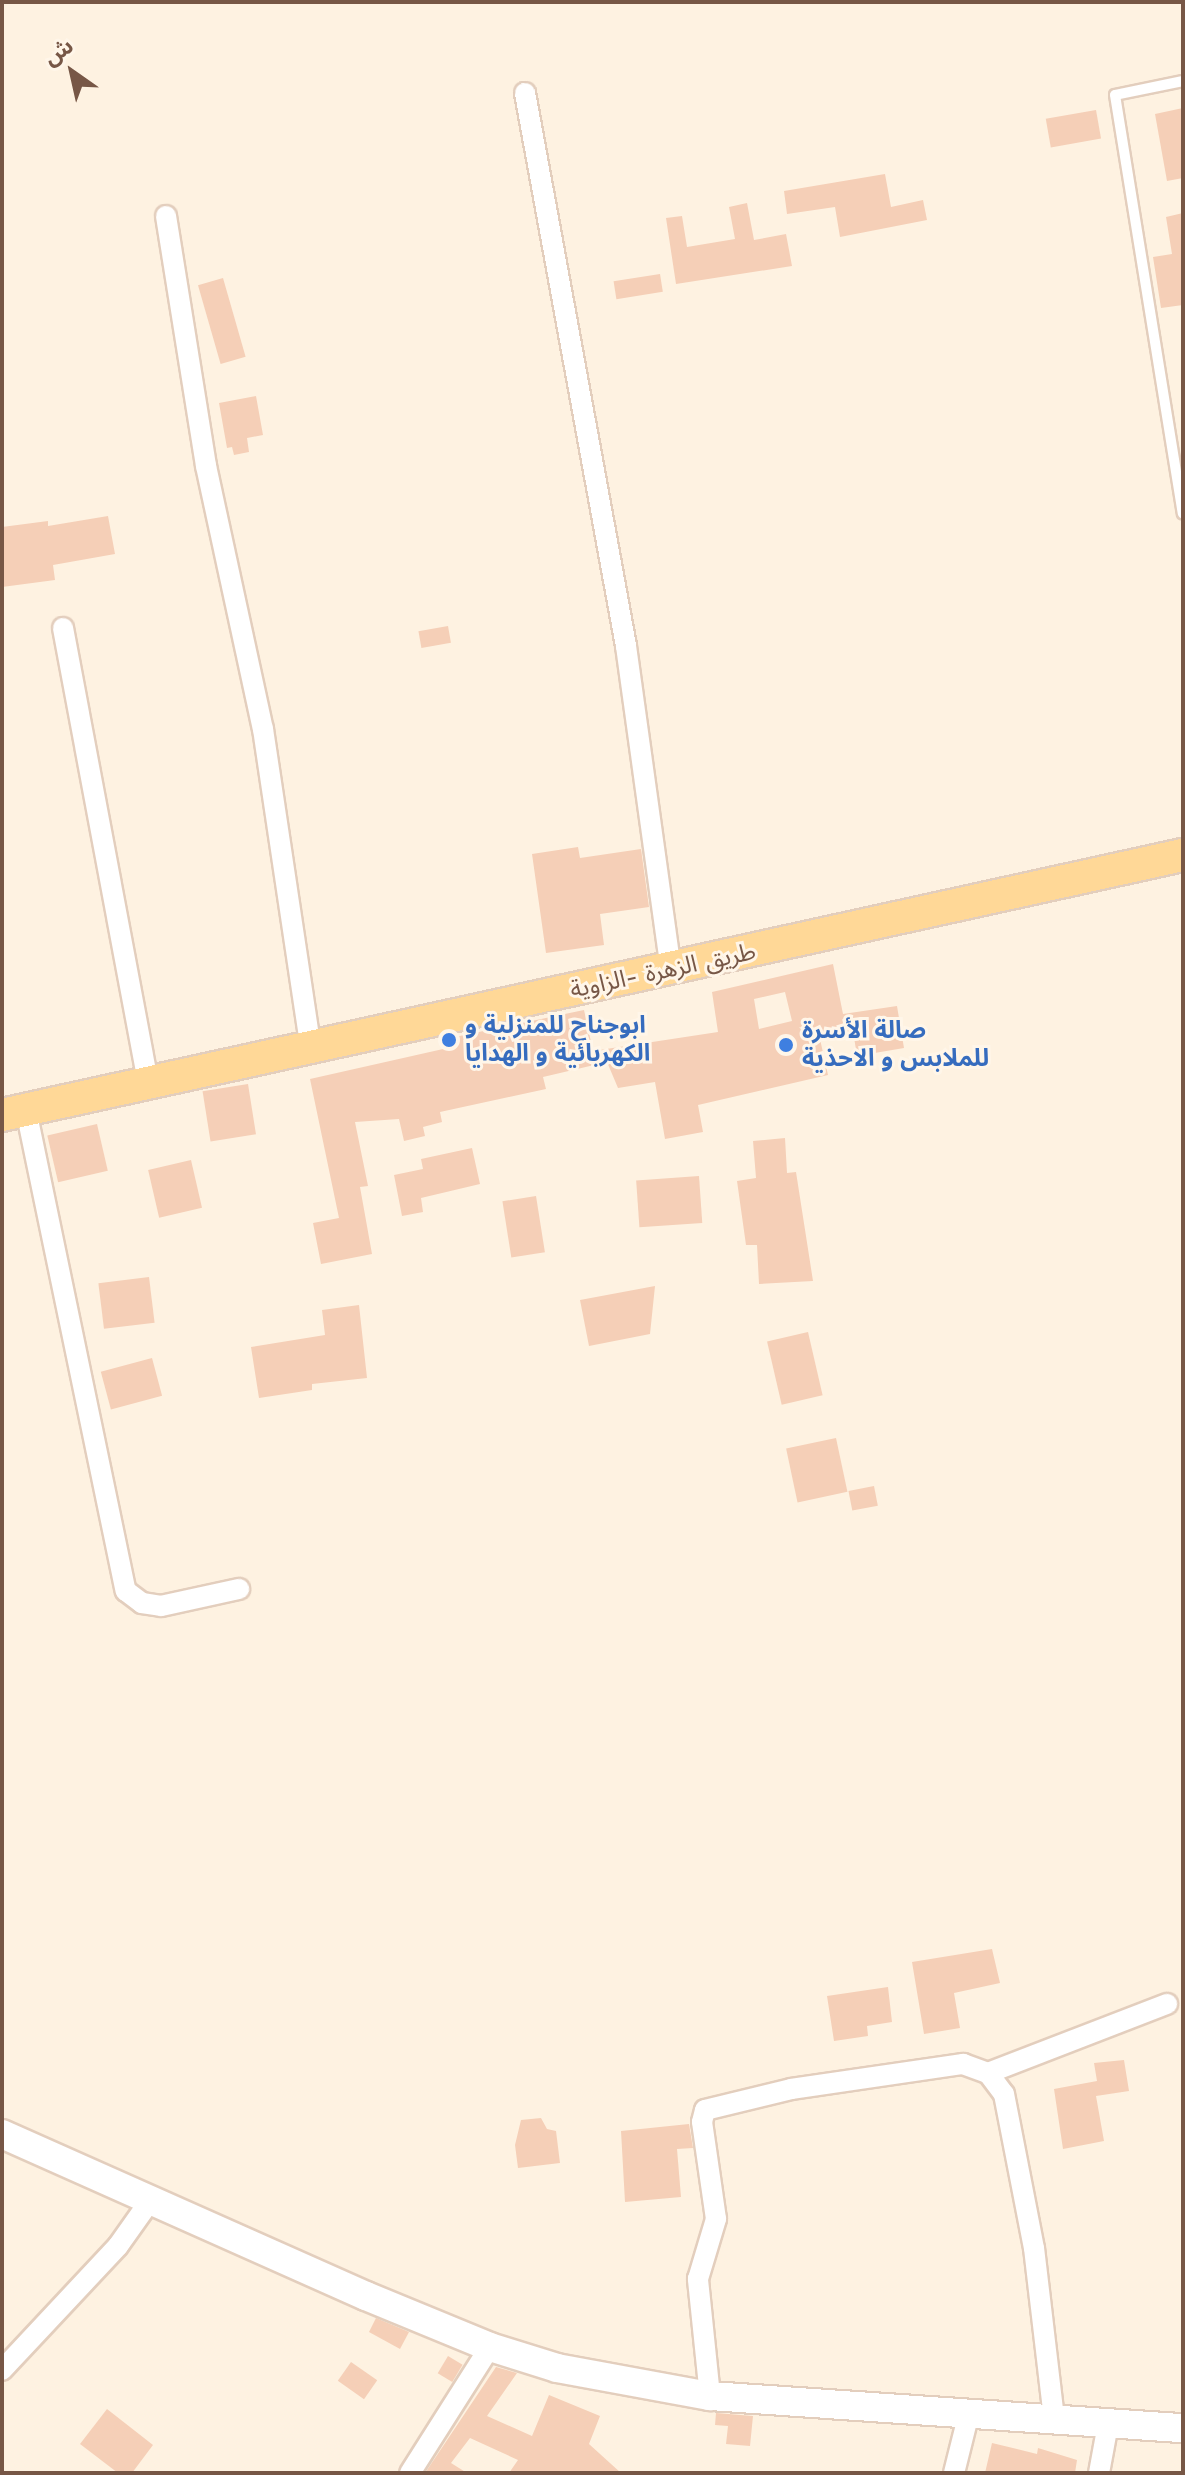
<!DOCTYPE html>
<html>
<head>
<meta charset="utf-8">
<style>
	body { margin:0 }
	#map { position:relative; width:1185px; height:2475px; overflow:hidden; background:#fef2e1; font-family:"Work Sans","Noto Sans Arabic",sans-serif }
	div>[style] { position:absolute }
	.building>* { inset:0; background:#f5cfb7; transform-origin:0 0 }
	.roads { filter:drop-shadow(2px 0 #e3cebd) drop-shadow(-2px 0 #e3cebd) drop-shadow(0 2px #e3cebd) drop-shadow(0 -2px #e3cebd) }
	.service>* { height:10px; margin:-5px; padding:0 5px; transform-origin:5px; border-radius:5px; background:#fff }
	.minor>* { height:20px; margin:-10px; padding:0 10px; transform-origin:10px; border-radius:10px; background:#fff }
	.secondary>* { height:28px; margin:-14px; padding:0 14px; transform-origin:14px; border-radius:14px; background:#fff }
	.primary>* { height:32px; margin:-16px; padding:0 16px; transform-origin:16px; border-radius:16px; background:#ffd897 }
	.dots>* { width:22px; height:22px; translate:-50% -50%; box-sizing:border-box; border:4px solid #fff6e9; border-radius:50% }
	span { translate:-50% -50%; white-space:nowrap; text-align:center; line-height:1.15; -webkit-text-stroke:6px #fff6e9; paint-order:stroke }
	.street-label { font-size:24px; color:#775746 }
	.shop-label { font-size:24px; color:#366cbe; font-weight:700 }
	.left { translate:0 -50%; text-align:left }
	.frame { position:absolute; inset:0; border:4px solid #775746; pointer-events:none }
	.north { position:absolute; left:32px; top:32px; width:80px; height:80px; -webkit-text-stroke:6px #fff6e9; paint-order:stroke; rotate:326deg; font-size:22px; font-weight:700; line-height:32px; text-align:center; color:#775746 }
	.north::after { content:''; display:block; margin:auto; width:28px; height:36px; background:#775746; clip-path:polygon(50% 0,100% 100%,50% 72%,0 100%) }
</style>
</head>
<body>
<div id="map">
	<div class="building">
		<i style="clip-path:polygon(1183px 108px,1183px 178px,1167px 181px,1155px 114px)"></i>
		<i style="left:1096px;top:110px;width:29px;height:51px;rotate:80deg"></i>
		<i style="clip-path:polygon(885px 174px,891px 207px,923px 200px,927px 220px,840px 237px,835px 207px,787px 214px,784px 191px)"></i>
		<i style="clip-path:polygon(747px 203px,754px 240px,786px 234px,792px 266px,676px 284px,666px 218px,682px 216px,687px 247px,735px 239px,729px 207px)"></i>
		<i style="clip-path:polygon(1183px 213px,1183px 305px,1161px 308px,1153px 257px,1172px 254px,1166px 217px)"></i>
		<i style="left:660px;top:274px;width:18px;height:47px;rotate:81deg"></i>
		<i style="left:223px;top:278px;width:82px;height:26px;rotate:74deg"></i>
		<i style="clip-path:polygon(256px 396px,263px 435px,247px 438px,249px 452px,234px 455px,232px 447px,227px 448px,219px 403px)"></i>
		<i style="clip-path:polygon(108px 516px,115px 554px,53px 565px,55px 580px,2px 587px,2px 527px,48px 521px,48px 526px)"></i>
		<i style="left:448px;top:626px;width:17px;height:30px;rotate:80deg"></i>
		<i style="clip-path:polygon(578px 847px,580px 858px,641px 849px,649px 907px,600px 914px,604px 945px,546px 953px,532px 854px)"></i>
		<i style="clip-path:polygon(evenodd,833px 964px,843px 1014px,897px 1006px,904px 1048px,857px 1056px,853px 1031px,820px 1039px,828px 1075px,698px 1105px,703px 1132px,665px 1139px,655px 1082px,618px 1088px,607px 1062px,543px 1077px,546px 1089px,440px 1112px,442px 1122px,423px 1127px,425px 1136px,404px 1141px,399px 1119px,355px 1122px,368px 1186px,360px 1187px,372px 1254px,321px 1264px,313px 1223px,339px 1218px,310px 1079px,452px 1047px,450px 1038px,584px 1010px,593px 1051px,718px 1032px,712px 992px,833px 964px,785px 992px,792px 1021px,759px 1029px,754px 999px,785px 992px)"></i>
		<i style="left:248px;top:1084px;width:51px;height:46px;rotate:81deg"></i>
		<i style="left:97px;top:1124px;width:48px;height:51px;rotate:77deg"></i>
		<i style="clip-path:polygon(785px 1138px,787px 1173px,796px 1172px,813px 1281px,759px 1284px,757px 1245px,746px 1245px,737px 1181px,756px 1178px,753px 1141px)"></i>
		<i style="clip-path:polygon(472px 1148px,480px 1184px,421px 1198px,423px 1212px,402px 1216px,394px 1175px,423px 1169px,421px 1159px)"></i>
		<i style="left:191px;top:1160px;width:49px;height:44px;rotate:77deg"></i>
		<i style="left:699px;top:1176px;width:47px;height:63px;rotate:86deg"></i>
		<i style="left:536px;top:1196px;width:57px;height:34px;rotate:81deg"></i>
		<i style="left:149px;top:1277px;width:46px;height:51px;rotate:83deg"></i>
		<i style="clip-path:polygon(655px 1286px,650px 1334px,589px 1346px,580px 1300px)"></i>
		<i style="clip-path:polygon(359px 1305px,367px 1378px,312px 1384px,312px 1390px,259px 1398px,251px 1347px,325px 1335px,322px 1310px)"></i>
		<i style="left:808px;top:1332px;width:65px;height:42px;rotate:77deg"></i>
		<i style="left:152px;top:1358px;width:39px;height:53px;rotate:75deg"></i>
		<i style="left:836px;top:1438px;width:55px;height:51px;rotate:78deg"></i>
		<i style="left:874px;top:1486px;width:20px;height:26px;rotate:79deg"></i>
		<i style="clip-path:polygon(992px 1949px,1000px 1983px,954px 1993px,960px 2028px,924px 2034px,912px 1962px)"></i>
		<i style="clip-path:polygon(888px 1987px,892px 2022px,867px 2026px,868px 2036px,834px 2041px,827px 1996px)"></i>
		<i style="clip-path:polygon(1124px 2060px,1129px 2091px,1096px 2096px,1104px 2141px,1063px 2149px,1054px 2089px,1097px 2081px,1094px 2063px)"></i>
		<i style="clip-path:polygon(541px 2118px,547px 2129px,556px 2131px,560px 2163px,518px 2168px,515px 2145px,521px 2120px)"></i>
		<i style="clip-path:polygon(689px 2124px,693px 2148px,677px 2149px,681px 2197px,625px 2202px,621px 2131px)"></i>
		<i style="clip-path:polygon(376px 2318px,409px 2332px,400px 2349px,369px 2332px)"></i>
		<i style="left:448px;top:2356px;width:17px;height:20px;rotate:31deg"></i>
		<i style="left:351px;top:2362px;width:32px;height:23px;rotate:35deg"></i>
		<i style="clip-path:polygon(496px 2367px,517px 2373px,487px 2416px,532px 2436px,549px 2395px,600px 2416px,589px 2444px,621px 2473px,509px 2473px,518px 2460px,470px 2438px,451px 2463px,467px 2473px,425px 2473px)"></i>
		<i style="clip-path:polygon(107px 2409px,153px 2445px,132px 2473px,118px 2473px,80px 2444px)"></i>
		<i style="clip-path:polygon(716px 2413px,753px 2416px,750px 2446px,726px 2444px,728px 2426px,715px 2425px)"></i>
		<i style="clip-path:polygon(992px 2443px,1037px 2454px,1038px 2448px,1077px 2460px,1075px 2473px,985px 2473px)"></i>
	</div>
	<div class="roads">
		<div class="service">
			<i style="left:1183px;top:81px;width:69px;rotate:168.4deg"></i>
			<i style="left:1115px;top:95px;width:424px;rotate:80.8deg"></i>
		</div>
		<div class="minor">
			<i style="left:525px;top:93px;width:562px;rotate:79.65deg"></i>
			<i style="left:626px;top:646px;width:327px;rotate:82.1deg"></i>
			<i style="left:166px;top:216px;width:253px;rotate:80.9deg"></i>
			<i style="left:206px;top:466px;width:269px;rotate:77.8deg"></i>
			<i style="left:263px;top:729px;width:324px;rotate:81.5deg"></i>
			<i style="left:63px;top:628px;width:463px;rotate:79.4deg"></i>
			<i style="left:26px;top:1110px;width:491px;rotate:78.3deg"></i>
			<i style="left:126px;top:1591px;width:20px;rotate:37deg"></i>
			<i style="left:142px;top:1603px;width:19px;rotate:9deg"></i>
			<i style="left:161px;top:1606px;width:80px;rotate:-12.3deg"></i>
			<i style="left:988px;top:2073px;width:192px;rotate:-21.1deg"></i>
			<i style="left:2px;top:2370px;width:170px;rotate:-46.9deg"></i>
			<i style="left:118px;top:2246px;width:59px;rotate:-54.7deg"></i>
			<i style="left:710px;top:2396px;width:118px;rotate:-95.9deg"></i>
			<i style="left:698px;top:2279px;width:63px;rotate:-73.3deg"></i>
			<i style="left:716px;top:2219px;width:98px;rotate:-98.2deg"></i>
			<i style="left:702px;top:2122px;width:12px;rotate:-76deg"></i>
			<i style="left:705px;top:2110px;width:89px;rotate:-13.7deg"></i>
			<i style="left:791px;top:2089px;width:174px;rotate:-8.3deg"></i>
			<i style="left:963px;top:2064px;width:27px;rotate:20deg"></i>
			<i style="left:988px;top:2073px;width:26px;rotate:53deg"></i>
			<i style="left:1004px;top:2094px;width:157px;rotate:79deg"></i>
			<i style="left:1034px;top:2248px;width:171px;rotate:83.3deg"></i>
			<i style="left:410px;top:2473px;width:149px;rotate:-57.6deg"></i>
			<i style="left:954px;top:2473px;width:62px;rotate:-76deg"></i>
			<i style="left:1099px;top:2473px;width:50px;rotate:-79.6deg"></i>
		</div>
		<div class="secondary">
			<i style="left:2px;top:2134px;width:398px;rotate:24deg"></i>
			<i style="left:366px;top:2296px;width:134px;rotate:22.4deg"></i>
			<i style="left:490px;top:2347px;width:70px;rotate:17.4deg"></i>
			<i style="left:557px;top:2368px;width:156px;rotate:10.4deg"></i>
			<i style="left:710px;top:2396px;width:474px;rotate:3.9deg"></i>
		</div>
		<div class="primary">
			<i style="left:2px;top:1115px;width:1209px;rotate:-12.42deg"></i>
		</div>
	</div>
	<div class="dots">
		<i style="left:449px;top:1040px;background:#3f7fe0"></i>
		<i style="left:786px;top:1045px;background:#3f7fe0"></i>
	</div>
	<div class="street-label">
		<span style="left:663px;top:971px;rotate:-12deg">طريق الزهرة -الزاوية</span>
	</div>
	<div class="shop-label">
		<span class="left" style="left:465px;top:1040px">ابوجناح للمنزلية و<br>الكهربائية و الهدايا</span>
		<span class="left" style="left:802px;top:1045px">صالة الأسرة<br>للملابس و الاحذية</span>
	</div>
	<div class="frame"></div>
	<div class="north">ش</div>
</div>
</body>
</html>
